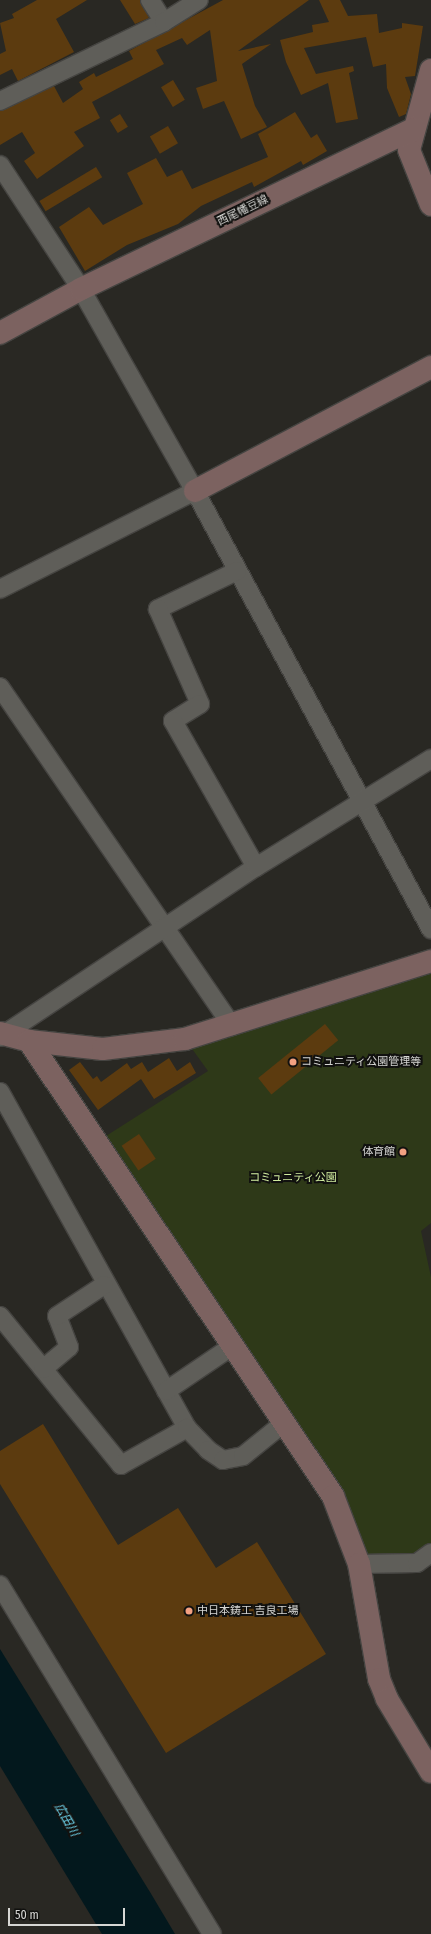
<!DOCTYPE html>
<html>
<head>
<meta charset="utf-8">
<style>
	body { margin:0 }
	#map { position:relative; width:431px; height:1934px; overflow:hidden; background:#292823; font-family:"Fira Sans Condensed","Noto Sans JP",sans-serif }
	div>[style] { position:absolute }
	.green>* { inset:0; background:#2e3918 }
	.water>* { inset:0; background:#03181d }
	.building>* { inset:0; background:#5c3b0f; transform-origin:0 0 }
	.roads { filter:drop-shadow(1px 0 #454441) drop-shadow(-1px 0 #454441) drop-shadow(0 1px #454441) drop-shadow(0 -1px #454441) }
	.street>* { height:18px; margin:-9px; padding:0 9px; transform-origin:9px; border-radius:9px; background:#5f5e59 }
	.secondary>* { height:22px; margin:-11px; padding:0 11px; transform-origin:11px; border-radius:11px; background:#7c6260 }
	.dots>* { width:11px; height:11px; translate:-50% -50%; box-sizing:border-box; border:2px solid #11110f; border-radius:50% }
	span { translate:-50% -50%; white-space:nowrap; text-align:center; line-height:1.15; -webkit-text-stroke:4px #11110f; paint-order:stroke }
	.street-label { font-size:11px; color:#d7d7d4 }
	.poi-label { font-size:11px; color:#d7d7d4 }
	.left { translate:0 -50%; text-align:left }
	.right { translate:-100% -50%; text-align:right }
	.park-label { font-size:11px; color:#d0eb9e }
	.water-label { font-size:12px; color:#70daf3; font-style:italic }
	.scale { position:absolute; left:8px; top:1908px; width:117px; height:18px; box-sizing:border-box; border:2px solid #d7d7d4; border-top:0; padding-left:5px; font-size:12px; line-height:14px; white-space:nowrap; color:#d7d7d4; -webkit-text-stroke:3px #11110f; paint-order:stroke }
</style>
</head>
<body>
<div id="map">
	<div class="green">
		<i style="clip-path:polygon(431px 961px,431px 1223px,421px 1231px,431px 1277px,431px 1553px,359px 1564px,343px 1523px,95px 1143px,208px 1071px,185px 1039px)"></i>
	</div>
	<div class="water">
		<i style="clip-path:polygon(0 1649px,150px 1892px,175px 1934px,102px 1934px,0 1766px)"></i>
	</div>
	<div class="building">
		<i style="clip-path:polygon(37px 0,87px 0,56px 19px,74px 52px,18px 81px,12px 69px,0 75px,0 54px,6px 51px,0 23px,14px 18px,12px 14px)"></i>
		<i style="clip-path:polygon(120px 0,140px 0,149px 18px,135px 24px)"></i>
		<i style="clip-path:polygon(223px 0,309px 0,238px 51px,271px 44px,242px 64px,255px 106px,267px 127px,241px 139px,224px 101px,203px 109px,196px 88px,217px 81px,210px 30px,187px 45px,182px 38px,156px 50px,164px 64px,92px 102px,100px 118px,74px 132px,84px 146px,37px 179px,24px 161px,35px 153px,22px 132px,0 145px,0 111px,54px 86px,63px 103px,83px 89px,79px 82px,94px 73px,96px 77px,133px 59px,129px 51px)"></i>
		<i style="clip-path:polygon(319px 0,340px 0,348px 16px,377px 14px,379px 33px,402px 28px,402px 23px,423px 26px,415px 76px,405px 77px,411px 94px,406px 114px,399px 117px,387px 88px,386px 64px,373px 67px,366px 37px,304px 48px,316px 74px,353px 66px,354px 71px,349px 73px,358px 119px,336px 123px,328px 83px,301px 95px,286px 62px,280px 40px,313px 32px,312px 25px,329px 22px)"></i>
		<i style="left:173px;top:80px;width:23px;height:14px;rotate:59deg"></i>
		<i style="clip-path:polygon(295px 112px,311px 138px,317px 134px,327px 151px,303px 165px,301px 161px,254px 187px,252px 182px,201px 206px,178px 224px,127px 245px,85px 271px,59px 227px,89px 207px,103px 225px,143px 204px,127px 173px,156px 158px,167px 177px,182px 170px,192px 189px,268px 157px,258px 134px)"></i>
		<i style="left:120px;top:114px;width:15px;height:12px;rotate:58deg"></i>
		<i style="left:168px;top:126px;width:20px;height:21px;rotate:60deg"></i>
		<i style="left:96px;top:167px;width:12px;height:66px;rotate:59deg"></i>
		<i style="left:325px;top:1024px;width:21px;height:86px;rotate:51deg"></i>
		<i style="clip-path:polygon(169px 1058px,177px 1071px,190px 1062px,196px 1073px,154px 1099px,141px 1079px,98px 1110px,69px 1070px,80px 1062px,93px 1079px,97px 1076px,101px 1082px,127px 1063px,131px 1069px,142px 1062px,148px 1072px)"></i>
		<i style="left:139px;top:1134px;width:30px;height:21px;rotate:56deg"></i>
		<i style="clip-path:polygon(43px 1424px,118px 1545px,178px 1508px,216px 1568px,257px 1542px,326px 1654px,166px 1753px,0 1484px,0 1451px)"></i>
	</div>
	<div class="roads">
		<div class="street">
			<i style="left:150px;top:0;width:26px;rotate:58deg"></i>
			<i style="left:0;top:101px;width:182px;rotate:-25.7deg"></i>
			<i style="left:164px;top:22px;width:41px;rotate:-32.2deg"></i>
			<i style="left:0;top:165px;width:148px;rotate:56.8deg"></i>
			<i style="left:81px;top:289px;width:232px;rotate:60.6deg"></i>
			<i style="left:195px;top:491px;width:498px;rotate:61.7deg"></i>
			<i style="left:237px;top:571px;width:88px;rotate:154.3deg"></i>
			<i style="left:158px;top:609px;width:104px;rotate:66.1deg"></i>
			<i style="left:200px;top:704px;width:32px;rotate:148deg"></i>
			<i style="left:173px;top:721px;width:168px;rotate:60.4deg"></i>
			<i style="left:0;top:589px;width:218px;rotate:-26.7deg"></i>
			<i style="left:0;top:687px;width:411px;rotate:55.6deg"></i>
			<i style="left:0;top:1037px;width:307px;rotate:-33.6deg"></i>
			<i style="left:256px;top:867px;width:206px;rotate:-31.7deg"></i>
			<i style="left:0;top:1092px;width:385px;rotate:60.9deg"></i>
			<i style="left:0;top:1316px;width:192px;rotate:50.9deg"></i>
			<i style="left:121px;top:1465px;width:76px;rotate:-29.3deg"></i>
			<i style="left:187px;top:1428px;width:30px;rotate:46deg"></i>
			<i style="left:208px;top:1450px;width:18px;rotate:34deg"></i>
			<i style="left:223px;top:1460px;width:20px;rotate:-11deg"></i>
			<i style="left:243px;top:1456px;width:54px;rotate:-39deg"></i>
			<i style="left:43px;top:1369px;width:34px;rotate:-40deg"></i>
			<i style="left:69px;top:1347px;width:33px;rotate:-111deg"></i>
			<i style="left:57px;top:1316px;width:56px;rotate:-33.4deg"></i>
			<i style="left:166px;top:1391px;width:82px;rotate:-34.1deg"></i>
			<i style="left:359px;top:1564px;width:58px;rotate:-1deg"></i>
			<i style="left:417px;top:1563px;width:17px;rotate:-36deg"></i>
			<i style="left:0;top:1585px;width:408px;rotate:58.7deg"></i>
		</div>
		<div class="secondary">
			<i style="left:431px;top:70px;width:83px;rotate:105.4deg"></i>
			<i style="left:409px;top:150px;width:59px;rotate:68.2deg"></i>
			<i style="left:0;top:333px;width:92px;rotate:-28.5deg"></i>
			<i style="left:81px;top:289px;width:369px;rotate:-25.7deg"></i>
			<i style="left:195px;top:491px;width:267px;rotate:-27.7deg"></i>
			<i style="left:0;top:1033px;width:30px;rotate:15deg"></i>
			<i style="left:29px;top:1041px;width:74px;rotate:6.2deg"></i>
			<i style="left:103px;top:1049px;width:83px;rotate:-7deg"></i>
			<i style="left:185px;top:1039px;width:258px;rotate:-17.6deg"></i>
			<i style="left:29px;top:1041px;width:547px;rotate:56.25deg"></i>
			<i style="left:333px;top:1496px;width:73px;rotate:69.1deg"></i>
			<i style="left:359px;top:1564px;width:117px;rotate:80.1deg"></i>
			<i style="left:379px;top:1679px;width:22px;rotate:68deg"></i>
			<i style="left:387px;top:1699px;width:85px;rotate:58.9deg"></i>
		</div>
	</div>
	<div class="dots">
		<i style="left:293px;top:1062px;background:#f2a081"></i>
		<i style="left:403px;top:1152px;background:#f2a081"></i>
		<i style="left:189px;top:1611px;background:#f2a081"></i>
	</div>
	<div class="street-label">
		<span style="left:243px;top:211px;rotate:-26deg">西尾幡豆線</span>
	</div>
	<div class="poi-label">
		<span class="left" style="left:301px;top:1062px">コミュニティ公園管理等</span>
		<span class="right" style="left:395px;top:1152px">体育館</span>
		<span class="left" style="left:197px;top:1611px">中日本鋳工 吉良工場</span>
	</div>
	<div class="park-label">
		<span style="left:293px;top:1178px">コミュニティ公園</span>
	</div>
	<div class="water-label">
		<span style="left:66px;top:1820px;rotate:60deg">広田川</span>
	</div>
	<div class="scale">50 m</div>
</div>
</body>
</html>
